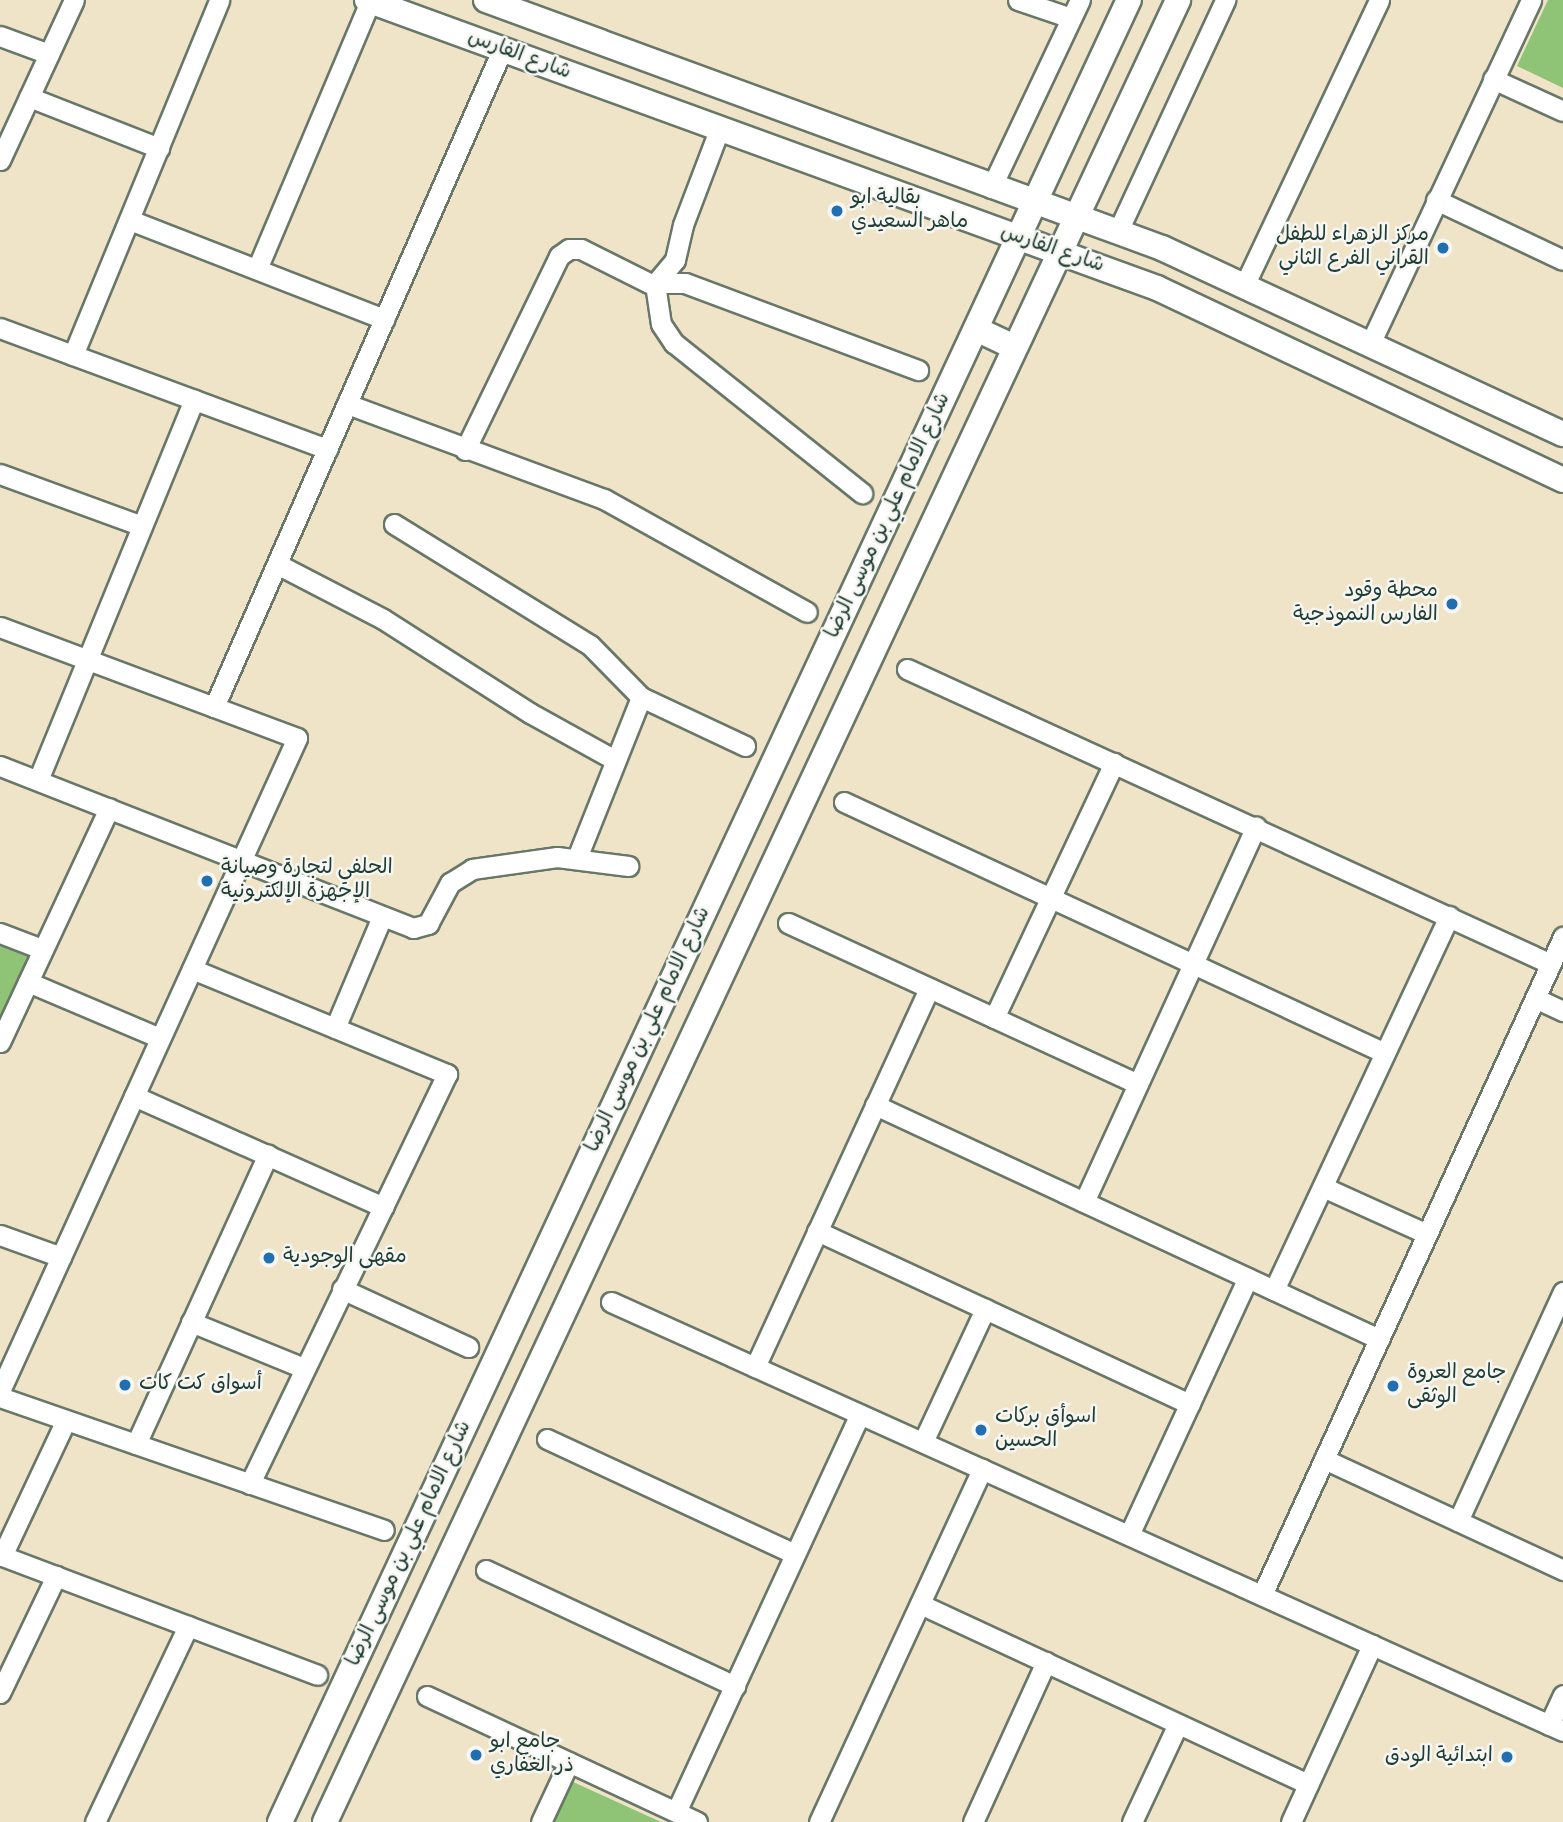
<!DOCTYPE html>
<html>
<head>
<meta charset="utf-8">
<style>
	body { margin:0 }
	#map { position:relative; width:1563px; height:1822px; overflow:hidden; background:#efe4c8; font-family:Dekko,"Playpen Sans Arabic",sans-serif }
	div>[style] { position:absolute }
	.green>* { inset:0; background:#8fc375 }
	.roads { filter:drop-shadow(2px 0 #687768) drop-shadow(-2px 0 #687768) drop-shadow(0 2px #687768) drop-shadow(0 -2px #687768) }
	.minor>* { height:19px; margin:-9.5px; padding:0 9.5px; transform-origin:9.5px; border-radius:9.5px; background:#fff }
	.major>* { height:24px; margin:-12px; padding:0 12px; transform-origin:12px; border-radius:12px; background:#fff }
	.dots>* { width:19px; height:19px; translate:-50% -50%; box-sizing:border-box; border:4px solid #f6f6f2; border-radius:50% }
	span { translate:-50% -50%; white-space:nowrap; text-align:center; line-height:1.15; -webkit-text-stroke:5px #f6f6f2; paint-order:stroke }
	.street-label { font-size:21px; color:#1f3d34 }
	.poi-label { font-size:21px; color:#1f3d34 }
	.left { translate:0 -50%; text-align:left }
	.right { translate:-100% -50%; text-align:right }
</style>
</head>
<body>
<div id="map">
	<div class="green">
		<i style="clip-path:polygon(1548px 0,1563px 0,1563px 88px,1517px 66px)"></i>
		<i style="clip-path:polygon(0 942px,30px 953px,0 1022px)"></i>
		<i style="clip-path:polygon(571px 1781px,661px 1822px,553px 1822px)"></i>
	</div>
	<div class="roads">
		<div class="minor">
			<i style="left:1018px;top:0;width:56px;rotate:18.8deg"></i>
			<i style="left:0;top:36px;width:52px;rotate:20.2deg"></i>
			<i style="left:1493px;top:79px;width:77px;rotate:24.6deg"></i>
			<i style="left:29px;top:97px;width:140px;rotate:21.4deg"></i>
			<i style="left:719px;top:130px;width:102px;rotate:110.8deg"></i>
			<i style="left:683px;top:225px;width:36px;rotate:103deg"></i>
			<i style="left:675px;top:260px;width:31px;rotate:130deg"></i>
			<i style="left:655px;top:284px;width:40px;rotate:81.5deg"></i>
			<i style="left:661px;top:324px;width:23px;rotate:56deg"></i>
			<i style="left:674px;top:343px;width:241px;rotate:38.6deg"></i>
			<i style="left:0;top:160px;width:176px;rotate:-65.2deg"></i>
			<i style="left:991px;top:188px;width:208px;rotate:-64.7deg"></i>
			<i style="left:1436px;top:200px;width:140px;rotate:25.3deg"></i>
			<i style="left:130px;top:220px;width:273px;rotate:21.3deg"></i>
			<i style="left:1118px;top:231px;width:255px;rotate:-65.1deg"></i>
			<i style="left:257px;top:269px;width:291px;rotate:-67.1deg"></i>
			<i style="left:1244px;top:286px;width:316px;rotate:-64.7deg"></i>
			<i style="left:0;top:328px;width:349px;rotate:20.3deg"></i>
			<i style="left:1370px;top:344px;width:380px;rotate:-64.9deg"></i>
			<i style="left:73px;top:355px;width:384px;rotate:-67.6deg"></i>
			<i style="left:347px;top:404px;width:274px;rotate:20.3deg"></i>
			<i style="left:604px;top:499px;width:232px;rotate:29.1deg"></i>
			<i style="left:465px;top:450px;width:216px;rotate:-64.1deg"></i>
			<i style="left:559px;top:256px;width:12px;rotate:-35deg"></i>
			<i style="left:569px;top:249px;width:12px"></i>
			<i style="left:581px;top:249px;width:76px;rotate:26.6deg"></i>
			<i style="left:649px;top:283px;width:36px"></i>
			<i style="left:685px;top:283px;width:249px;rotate:20.5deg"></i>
			<i style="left:0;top:474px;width:151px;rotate:20.1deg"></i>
			<i style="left:394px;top:524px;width:230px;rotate:31.7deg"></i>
			<i style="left:590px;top:645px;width:73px;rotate:45.6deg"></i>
			<i style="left:641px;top:697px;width:115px;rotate:25.2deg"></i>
			<i style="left:277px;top:564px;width:119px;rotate:27.4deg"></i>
			<i style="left:383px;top:619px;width:174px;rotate:32.6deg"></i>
			<i style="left:530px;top:713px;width:95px;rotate:29deg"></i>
			<i style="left:0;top:627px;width:317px;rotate:20.5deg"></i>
			<i style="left:297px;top:738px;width:717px;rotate:114.46deg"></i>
			<i style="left:907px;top:669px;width:708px;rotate:24.61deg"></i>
			<i style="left:214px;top:707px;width:717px;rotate:-66.33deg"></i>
			<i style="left:0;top:766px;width:444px;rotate:21.4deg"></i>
			<i style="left:413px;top:928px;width:16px;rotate:-15deg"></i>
			<i style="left:428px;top:924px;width:47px;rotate:-61.8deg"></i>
			<i style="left:450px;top:883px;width:26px;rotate:-32deg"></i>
			<i style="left:472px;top:869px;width:86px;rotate:-8deg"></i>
			<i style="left:557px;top:857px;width:72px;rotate:7.2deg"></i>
			<i style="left:38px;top:780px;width:411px;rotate:-67.7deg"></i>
			<i style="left:844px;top:802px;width:596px;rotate:24.89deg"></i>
			<i style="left:577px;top:858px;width:173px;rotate:-68.3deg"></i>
			<i style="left:788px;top:923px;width:385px;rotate:24.7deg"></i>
			<i style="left:0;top:933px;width:45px;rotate:20.9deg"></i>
			<i style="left:192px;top:969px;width:276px;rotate:22.4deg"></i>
			<i style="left:447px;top:1074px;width:455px;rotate:115.7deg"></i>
			<i style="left:28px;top:982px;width:143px;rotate:23deg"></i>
			<i style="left:1535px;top:998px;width:31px;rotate:25deg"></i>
			<i style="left:994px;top:1018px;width:282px;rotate:-64.8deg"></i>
			<i style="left:335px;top:1028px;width:121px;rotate:-67.1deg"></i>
			<i style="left:0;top:1042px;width:258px;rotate:-65deg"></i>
			<i style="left:134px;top:1096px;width:273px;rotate:24deg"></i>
			<i style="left:875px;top:1105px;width:556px;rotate:24.9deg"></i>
			<i style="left:1323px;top:1187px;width:114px;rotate:24.3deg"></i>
			<i style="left:1084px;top:1202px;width:413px;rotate:-65.4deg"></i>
			<i style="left:817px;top:1231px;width:411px;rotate:24.9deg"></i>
			<i style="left:0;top:1235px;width:65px;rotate:19.8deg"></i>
			<i style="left:342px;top:1289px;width:139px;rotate:24.7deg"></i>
			<i style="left:1274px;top:1290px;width:413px;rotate:-64.9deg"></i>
			<i style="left:611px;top:1302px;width:1044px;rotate:24.26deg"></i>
			<i style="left:191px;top:1322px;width:122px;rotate:22.2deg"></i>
			<i style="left:755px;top:1367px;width:417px;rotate:-65.3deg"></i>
			<i style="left:0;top:1397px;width:406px;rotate:19.1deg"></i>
			<i style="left:547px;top:1439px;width:273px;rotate:24.9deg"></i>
			<i style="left:923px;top:1442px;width:147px;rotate:-65deg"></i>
			<i style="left:136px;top:1444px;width:318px;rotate:-65.5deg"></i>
			<i style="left:1324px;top:1459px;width:264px;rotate:24.9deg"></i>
			<i style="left:1458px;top:1521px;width:252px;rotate:-65.4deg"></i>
			<i style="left:1129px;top:1535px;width:283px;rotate:-65.2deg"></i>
			<i style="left:0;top:1555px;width:339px;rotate:20.7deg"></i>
			<i style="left:2px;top:1556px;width:150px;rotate:-64.8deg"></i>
			<i style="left:486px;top:1570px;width:275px;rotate:25deg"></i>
			<i style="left:1262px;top:1595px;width:724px;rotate:-65.42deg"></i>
			<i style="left:920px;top:1604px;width:428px;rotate:24.9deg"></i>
			<i style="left:0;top:1693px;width:130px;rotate:-64.4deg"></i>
			<i style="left:427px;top:1696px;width:298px;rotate:25deg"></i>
			<i style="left:1549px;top:1725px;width:33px;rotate:-65deg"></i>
			<i style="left:676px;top:1812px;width:438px;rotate:-65.2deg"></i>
			<i style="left:95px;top:1822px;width:217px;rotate:-64.6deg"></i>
			<i style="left:541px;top:1822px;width:66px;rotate:-65deg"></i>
			<i style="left:819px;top:1822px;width:389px;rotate:-65.2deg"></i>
			<i style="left:973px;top:1822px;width:176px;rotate:-65.5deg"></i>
			<i style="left:1132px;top:1822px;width:108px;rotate:-64.9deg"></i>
			<i style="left:1291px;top:1822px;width:195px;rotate:-65.4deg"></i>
		</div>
		<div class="major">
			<i style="left:367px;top:0;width:841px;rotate:20.03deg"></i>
			<i style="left:1157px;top:288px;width:449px;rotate:25.3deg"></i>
			<i style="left:486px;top:0;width:720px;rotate:20.15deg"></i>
			<i style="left:1162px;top:248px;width:442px;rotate:24.9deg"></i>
			<i style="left:976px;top:329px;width:42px;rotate:25.3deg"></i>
			<i style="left:280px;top:1822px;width:2010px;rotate:-65.02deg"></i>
			<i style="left:325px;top:1822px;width:2012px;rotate:-64.91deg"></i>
		</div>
	</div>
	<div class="dots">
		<i style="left:837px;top:211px;background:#1f6fb2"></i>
		<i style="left:1443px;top:248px;background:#1f6fb2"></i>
		<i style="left:1452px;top:604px;background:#1f6fb2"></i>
		<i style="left:207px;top:881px;background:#1f6fb2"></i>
		<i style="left:269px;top:1258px;background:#1f6fb2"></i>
		<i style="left:125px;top:1385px;background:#1f6fb2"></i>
		<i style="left:1393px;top:1386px;background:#1f6fb2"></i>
		<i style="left:981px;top:1430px;background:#1f6fb2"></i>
		<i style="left:476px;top:1755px;background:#1f6fb2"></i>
		<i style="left:1507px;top:1757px;background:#1f6fb2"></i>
	</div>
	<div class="street-label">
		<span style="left:519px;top:56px;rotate:20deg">شارع الفارس</span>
		<span style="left:1052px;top:250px;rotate:19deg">شارع الفارس</span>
		<span style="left:889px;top:516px;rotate:-65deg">شارع الامام علي بن موسى الرضا</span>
		<span style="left:649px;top:1030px;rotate:-65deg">شارع الامام علي بن موسى الرضا</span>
		<span style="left:410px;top:1544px;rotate:-65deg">شارع الامام علي بن موسى الرضا</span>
	</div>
	<div class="poi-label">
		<span class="left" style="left:851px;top:211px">بقالية ابو<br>ماهر السعيدي</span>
		<span class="right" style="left:1429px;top:248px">مركز الزهراء للطفل<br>القراني الفرع الثاني</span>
		<span class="right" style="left:1438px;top:604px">محطة وقود<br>الفارس النموذجية</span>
		<span class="left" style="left:221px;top:881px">الحلفي لتجارة وصيانة<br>الإجهزة الإلكترونية</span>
		<span class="left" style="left:283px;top:1258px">مقهى الوجودية</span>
		<span class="left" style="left:1407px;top:1386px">جامع العروة<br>الوثقى</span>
		<span class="left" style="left:139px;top:1385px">أسواق كت كات</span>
		<span class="left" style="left:995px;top:1430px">اسوأق بركات<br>الحسين</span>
		<span class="left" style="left:490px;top:1755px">جامع ابو<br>ذر الغفاري</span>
		<span class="right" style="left:1493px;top:1757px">ابتدائية الودق</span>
	</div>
</div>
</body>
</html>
